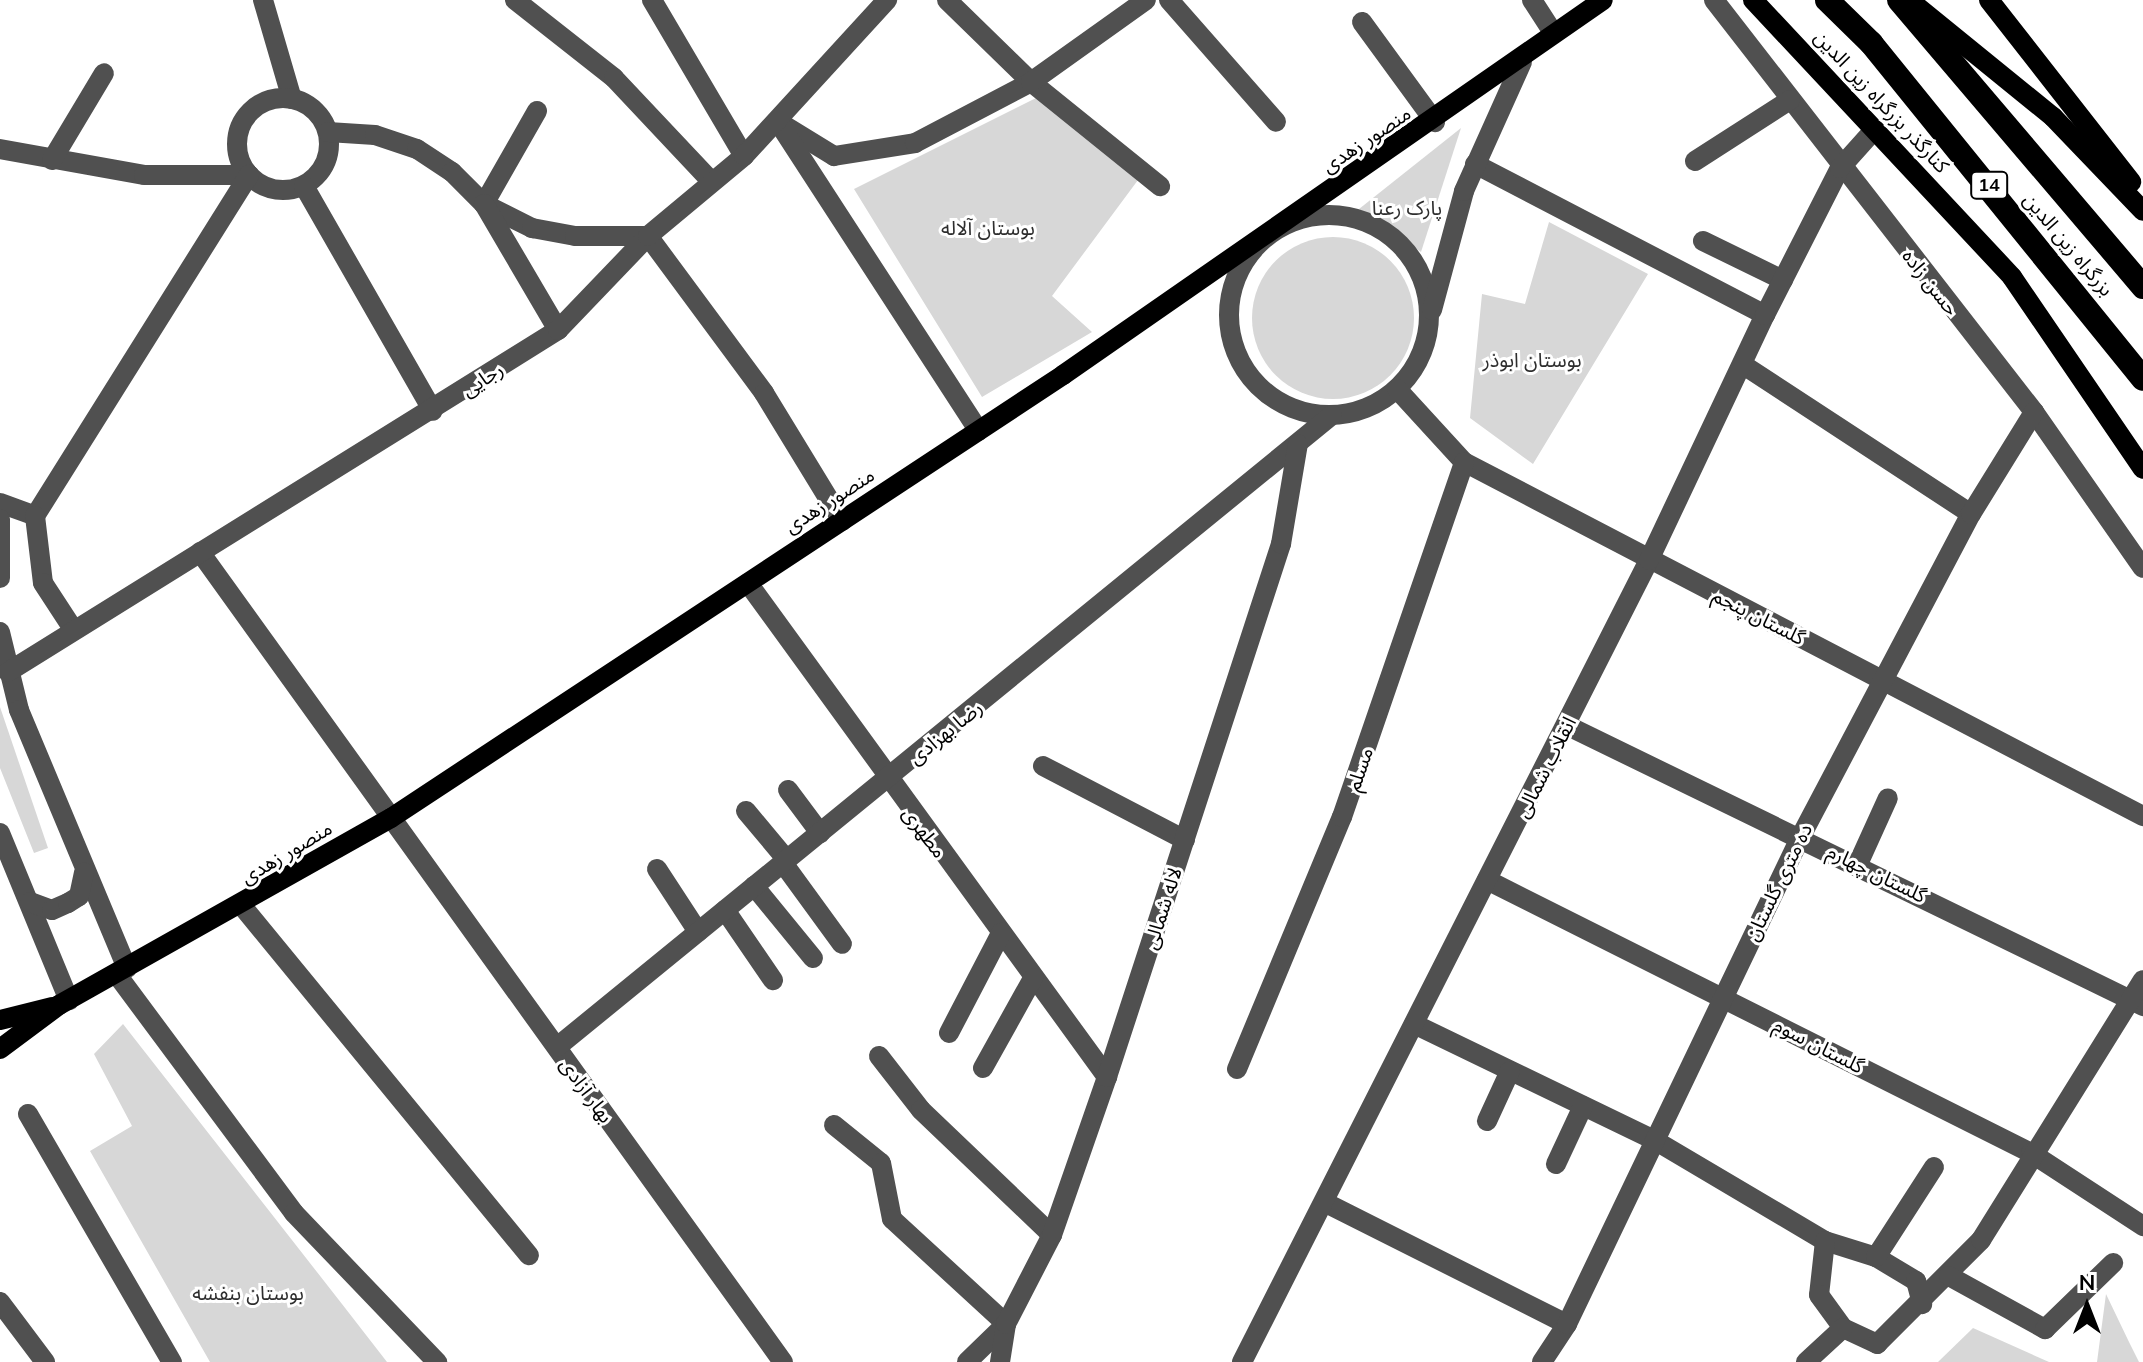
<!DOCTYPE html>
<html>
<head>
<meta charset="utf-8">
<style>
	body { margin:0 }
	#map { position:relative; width:2143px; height:1362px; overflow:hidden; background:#fff; font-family:Mulish,"Noto Sans Arabic",sans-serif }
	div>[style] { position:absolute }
	.green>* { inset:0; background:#d7d7d7 }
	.round { border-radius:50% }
	.minor>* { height:20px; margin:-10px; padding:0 10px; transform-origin:10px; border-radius:10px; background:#505050 }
	.minor>.ring { margin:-10px; padding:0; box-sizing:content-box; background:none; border:20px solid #505050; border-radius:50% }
	.major>* { height:20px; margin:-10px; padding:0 10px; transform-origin:10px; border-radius:10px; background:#000 }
	.highway>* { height:24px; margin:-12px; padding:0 12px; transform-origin:12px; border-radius:12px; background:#000 }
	span { translate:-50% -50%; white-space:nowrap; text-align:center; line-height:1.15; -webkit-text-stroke:6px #fff; paint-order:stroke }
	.shield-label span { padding:2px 6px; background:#fff; border:2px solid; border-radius:6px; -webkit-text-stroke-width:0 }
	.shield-label { font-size:18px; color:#000; font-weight:700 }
	.street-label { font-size:20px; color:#000 }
	.park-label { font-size:20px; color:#2e2e2e }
	.north { position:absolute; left:2047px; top:1266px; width:80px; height:80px; -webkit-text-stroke:6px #fff; paint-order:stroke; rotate:0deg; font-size:22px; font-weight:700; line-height:32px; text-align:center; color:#000 }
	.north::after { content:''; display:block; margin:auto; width:28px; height:36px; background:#000; clip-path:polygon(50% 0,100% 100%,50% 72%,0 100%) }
</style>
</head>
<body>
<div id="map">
	<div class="green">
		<i style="clip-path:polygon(1038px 97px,1138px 180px,1052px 296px,1092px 332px,982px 397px,854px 189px)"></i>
		<i style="clip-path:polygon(1461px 128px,1421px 252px,1359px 209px)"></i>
		<i style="clip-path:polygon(1549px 222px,1648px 274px,1533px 464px,1470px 418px,1482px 294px,1525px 304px)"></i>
		<i class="round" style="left:1252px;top:237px;width:162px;height:162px"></i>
		<i style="clip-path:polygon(0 707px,48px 848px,34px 853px,0 768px)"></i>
		<i style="clip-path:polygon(123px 1024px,342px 1304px,387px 1362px,210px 1362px,90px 1151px,132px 1126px,94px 1054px)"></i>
		<i style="clip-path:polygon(2106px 1294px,2129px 1342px,2139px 1362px,2097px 1362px)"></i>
		<i style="clip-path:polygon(1973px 1328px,2049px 1362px,1938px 1362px)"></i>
	</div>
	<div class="minor">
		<i style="left:263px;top:0;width:103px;rotate:73.7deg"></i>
		<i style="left:515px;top:0;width:126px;rotate:38.2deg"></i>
		<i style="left:614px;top:78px;width:143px;rotate:46.7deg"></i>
		<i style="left:652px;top:0;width:181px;rotate:59.5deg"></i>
		<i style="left:947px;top:0;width:117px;rotate:44.3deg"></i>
		<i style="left:1031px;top:82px;width:166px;rotate:38.9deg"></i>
		<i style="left:1169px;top:0;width:162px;rotate:48.7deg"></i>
		<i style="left:1532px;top:0;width:40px;rotate:57.1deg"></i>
		<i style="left:1714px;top:0;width:522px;rotate:52.16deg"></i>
		<i style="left:2034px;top:412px;width:190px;rotate:55.1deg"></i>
		<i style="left:1362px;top:22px;width:124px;rotate:53.9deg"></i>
		<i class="ring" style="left:237px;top:98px;width:72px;height:72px"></i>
		<i style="left:537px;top:111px;width:107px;rotate:119.7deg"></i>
		<i style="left:484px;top:204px;width:54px;rotate:26.6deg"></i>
		<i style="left:532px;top:228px;width:44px;rotate:10.5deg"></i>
		<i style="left:575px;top:236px;width:73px"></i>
		<i style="left:648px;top:236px;width:195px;rotate:53.5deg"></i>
		<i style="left:764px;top:393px;width:150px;rotate:58.6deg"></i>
		<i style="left:777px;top:121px;width:67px;rotate:31.6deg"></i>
		<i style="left:834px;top:156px;width:82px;rotate:-9.1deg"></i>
		<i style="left:915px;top:143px;width:131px;rotate:-27.7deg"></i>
		<i style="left:1031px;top:82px;width:141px;rotate:-35.5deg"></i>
		<i style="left:782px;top:128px;width:361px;rotate:57deg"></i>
		<i style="left:328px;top:132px;width:47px;rotate:3.7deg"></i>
		<i style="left:375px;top:135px;width:44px;rotate:18.4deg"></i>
		<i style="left:417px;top:149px;width:42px;rotate:33.3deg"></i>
		<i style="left:452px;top:172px;width:45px;rotate:45deg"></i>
		<i style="left:484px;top:204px;width:146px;rotate:59.6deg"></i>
		<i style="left:0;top:149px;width:146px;rotate:10.2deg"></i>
		<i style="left:144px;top:175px;width:105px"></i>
		<i style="left:52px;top:160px;width:101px;rotate:-59.1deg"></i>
		<i style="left:1695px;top:161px;width:113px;rotate:-32.7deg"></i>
		<i style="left:1475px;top:164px;width:327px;rotate:27.5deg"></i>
		<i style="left:304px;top:186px;width:259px;rotate:60.2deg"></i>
		<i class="ring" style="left:1229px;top:215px;width:180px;height:180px"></i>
		<i style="left:1703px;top:241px;width:89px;rotate:26deg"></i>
		<i style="left:1432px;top:310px;width:123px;rotate:-74.9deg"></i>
		<i style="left:1464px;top:191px;width:141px;rotate:-65.8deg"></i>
		<i style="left:1745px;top:366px;width:270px;rotate:33.2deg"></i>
		<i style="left:1397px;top:389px;width:99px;rotate:47.5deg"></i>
		<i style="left:1464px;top:462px;width:766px;rotate:27.54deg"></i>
		<i style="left:0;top:503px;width:37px;rotate:20deg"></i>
		<i style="left:35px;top:516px;width:403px;rotate:-57.9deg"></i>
		<i style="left:35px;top:516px;width:67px;rotate:83.2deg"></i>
		<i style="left:43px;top:583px;width:55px;rotate:56.9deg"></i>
		<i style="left:0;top:519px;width:59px;rotate:90deg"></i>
		<i style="left:200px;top:552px;width:998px;rotate:54.26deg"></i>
		<i style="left:748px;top:583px;width:611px;rotate:53.99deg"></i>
		<i style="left:0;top:632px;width:80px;rotate:76.3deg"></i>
		<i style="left:19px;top:710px;width:280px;rotate:67.3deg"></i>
		<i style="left:8px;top:672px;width:648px;rotate:-31.87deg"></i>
		<i style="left:558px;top:330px;width:130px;rotate:-46.2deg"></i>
		<i style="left:648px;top:236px;width:125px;rotate:-39.8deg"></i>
		<i style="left:744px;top:156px;width:212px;rotate:-47.5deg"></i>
		<i style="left:1566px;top:725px;width:642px;rotate:25.97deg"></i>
		<i style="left:1043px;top:766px;width:160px;rotate:27.5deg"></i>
		<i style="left:788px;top:790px;width:54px;rotate:53.3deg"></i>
		<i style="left:746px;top:811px;width:64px;rotate:50.1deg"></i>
		<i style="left:0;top:833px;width:181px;rotate:67.6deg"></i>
		<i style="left:783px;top:863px;width:100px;rotate:53.9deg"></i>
		<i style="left:1858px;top:864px;width:72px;rotate:-65.6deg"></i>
		<i style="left:657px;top:869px;width:75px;rotate:56.9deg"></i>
		<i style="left:1487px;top:880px;width:609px;rotate:26.65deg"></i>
		<i style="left:2031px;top:1153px;width:134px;rotate:33.1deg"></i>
		<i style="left:754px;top:886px;width:93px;rotate:50.7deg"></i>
		<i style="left:30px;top:902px;width:23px;rotate:20deg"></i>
		<i style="left:52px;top:910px;width:17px;rotate:-24deg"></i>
		<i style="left:68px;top:903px;width:13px;rotate:-32deg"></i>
		<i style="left:79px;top:896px;width:24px;rotate:-78deg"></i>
		<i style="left:242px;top:906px;width:452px;rotate:50.6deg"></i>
		<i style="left:725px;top:910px;width:85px;rotate:55.6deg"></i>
		<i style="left:118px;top:976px;width:295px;rotate:53.4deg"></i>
		<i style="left:294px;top:1213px;width:207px;rotate:46.2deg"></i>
		<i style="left:1414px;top:1024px;width:269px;rotate:25.8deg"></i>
		<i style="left:1656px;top:1141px;width:196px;rotate:30.6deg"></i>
		<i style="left:1825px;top:1241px;width:53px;rotate:17.4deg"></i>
		<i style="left:1876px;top:1257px;width:47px;rotate:31deg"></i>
		<i style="left:1916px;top:1281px;width:24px;rotate:75deg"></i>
		<i style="left:949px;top:1033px;width:113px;rotate:-62.5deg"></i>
		<i style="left:557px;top:1047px;width:1000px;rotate:-39.2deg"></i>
		<i style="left:879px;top:1056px;width:68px;rotate:52.1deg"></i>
		<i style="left:921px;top:1110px;width:181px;rotate:43.7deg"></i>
		<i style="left:983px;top:1068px;width:103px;rotate:-60.9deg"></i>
		<i style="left:1237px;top:1069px;width:273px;rotate:-67.4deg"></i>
		<i style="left:1342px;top:817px;width:375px;rotate:-71deg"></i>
		<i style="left:28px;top:1114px;width:287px;rotate:59.9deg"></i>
		<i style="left:1487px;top:1121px;width:55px;rotate:-65.3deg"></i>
		<i style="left:834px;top:1125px;width:60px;rotate:39deg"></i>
		<i style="left:881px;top:1163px;width:57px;rotate:78.9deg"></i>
		<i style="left:892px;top:1219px;width:155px;rotate:42.6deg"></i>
		<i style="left:1556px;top:1164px;width:64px;rotate:-65deg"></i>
		<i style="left:1324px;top:1202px;width:272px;rotate:26.7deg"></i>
		<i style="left:1825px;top:1241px;width:54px;rotate:96.3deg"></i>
		<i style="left:1819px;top:1295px;width:41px;rotate:54deg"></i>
		<i style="left:1843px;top:1328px;width:38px;rotate:25deg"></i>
		<i style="left:1877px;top:1344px;width:147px;rotate:-45deg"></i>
		<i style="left:1981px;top:1240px;width:306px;rotate:-58.1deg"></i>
		<i style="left:1876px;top:1257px;width:107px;rotate:-57.2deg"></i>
		<i style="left:1949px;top:1276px;width:110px;rotate:28.9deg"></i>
		<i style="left:2045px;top:1329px;width:95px;rotate:-44.1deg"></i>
		<i style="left:0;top:1302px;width:75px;rotate:53.1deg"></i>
		<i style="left:967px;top:1362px;width:54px;rotate:-44.3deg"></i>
		<i style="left:1000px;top:1362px;width:38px;rotate:-81deg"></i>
		<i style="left:1006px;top:1324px;width:100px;rotate:-62.7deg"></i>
		<i style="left:1052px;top:1235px;width:167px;rotate:-70.8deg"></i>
		<i style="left:1107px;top:1077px;width:561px;rotate:-71.92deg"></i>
		<i style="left:1281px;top:544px;width:101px;rotate:-80.4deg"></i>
		<i style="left:1242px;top:1362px;width:899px;rotate:-63.09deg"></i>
		<i style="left:1649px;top:560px;width:271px;rotate:-64.7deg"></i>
		<i style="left:1765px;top:315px;width:165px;rotate:-63deg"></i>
		<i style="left:1840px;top:168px;width:52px;rotate:-48.1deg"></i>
		<i style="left:1542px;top:1362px;width:45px;rotate:-56.7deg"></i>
		<i style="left:1567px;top:1324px;width:541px;rotate:-64.38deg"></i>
		<i style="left:1801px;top:836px;width:364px;rotate:-62.2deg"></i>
		<i style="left:1971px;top:514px;width:120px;rotate:-58.3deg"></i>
		<i style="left:1806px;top:1362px;width:50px;rotate:-42.6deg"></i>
	</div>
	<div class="major">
		<i style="left:1753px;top:0;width:379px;rotate:46.9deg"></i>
		<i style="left:2012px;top:277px;width:232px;rotate:55.7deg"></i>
		<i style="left:1909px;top:0;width:186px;rotate:39.1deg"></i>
		<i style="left:2053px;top:117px;width:130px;rotate:46.2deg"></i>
		<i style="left:1989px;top:0;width:231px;rotate:52deg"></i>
		<i style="left:0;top:1020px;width:54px;rotate:-14deg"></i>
		<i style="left:0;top:1049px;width:74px;rotate:-36.7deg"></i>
		<i style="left:59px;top:1005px;width:381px;rotate:-29.4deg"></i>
		<i style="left:391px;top:818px;width:805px;rotate:-33.39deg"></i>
		<i style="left:1063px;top:375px;width:657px;rotate:-34.78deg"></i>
	</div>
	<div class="highway">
		<i style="left:1827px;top:0;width:62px;rotate:44.3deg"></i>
		<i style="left:1871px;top:43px;width:432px;rotate:51deg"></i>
		<i style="left:1899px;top:0;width:377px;rotate:49.6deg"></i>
	</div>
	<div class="shield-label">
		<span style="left:1989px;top:185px">14</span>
	</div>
	<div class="street-label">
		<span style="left:1882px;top:101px;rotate:47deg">کنارگذر بزرگراه زین الدین</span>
		<span style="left:1366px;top:139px;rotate:-34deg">منصور زهدی</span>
		<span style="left:2069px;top:244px;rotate:50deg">بزرگراه زین الدین</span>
		<span style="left:1931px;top:282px;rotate:52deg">حسن زاده</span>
		<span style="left:482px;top:379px;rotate:-33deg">رجایی</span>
		<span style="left:829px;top:500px;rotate:-33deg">منصور زهدی</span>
		<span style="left:1759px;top:616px;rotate:27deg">گلستان پنجم</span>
		<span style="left:945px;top:732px;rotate:-39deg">رضا بهزادی</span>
		<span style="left:1545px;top:767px;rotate:-63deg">انقلاب شمالی</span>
		<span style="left:1359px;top:769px;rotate:-71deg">مسلم</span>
		<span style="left:925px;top:832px;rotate:53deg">مطهری</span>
		<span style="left:286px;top:852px;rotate:-31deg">منصور زهدی</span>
		<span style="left:1877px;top:873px;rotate:26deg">گلستان چهارم</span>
		<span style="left:1778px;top:882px;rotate:-64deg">ده متری گلستان</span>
		<span style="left:1162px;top:908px;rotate:-72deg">لاله شمالی</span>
		<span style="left:1819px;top:1045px;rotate:27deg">گلستان سوم</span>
		<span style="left:587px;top:1090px;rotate:54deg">بهار آزادی</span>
	</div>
	<div class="park-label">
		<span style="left:1407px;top:207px">پارک رعنا</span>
		<span style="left:988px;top:227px">بوستان آلاله</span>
		<span style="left:1532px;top:359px">بوستان ابوذر</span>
		<span style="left:248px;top:1292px">بوستان بنفشه</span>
	</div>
	<div class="north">N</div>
</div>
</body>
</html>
